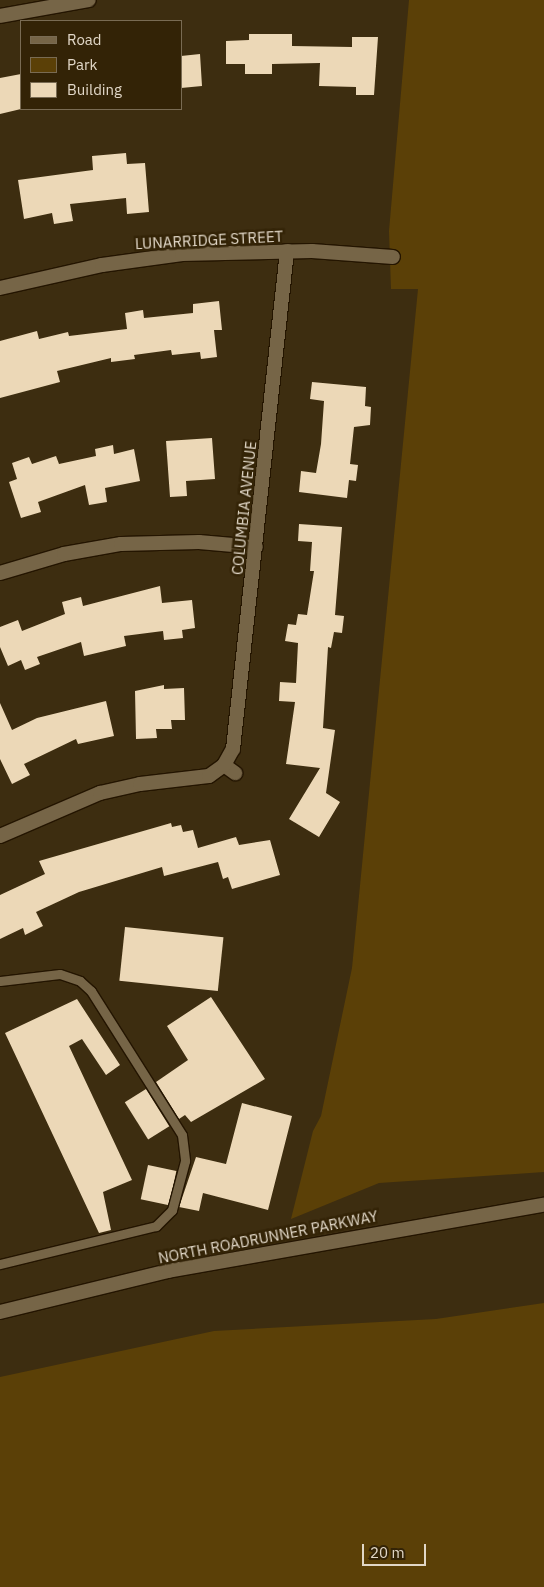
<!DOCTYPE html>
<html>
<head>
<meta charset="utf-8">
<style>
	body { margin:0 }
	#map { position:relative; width:544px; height:1587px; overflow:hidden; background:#3d2d10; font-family:"IBM Plex Sans",sans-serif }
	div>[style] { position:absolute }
	.green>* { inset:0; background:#5b4007 }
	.building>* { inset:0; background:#ecd8b7; transform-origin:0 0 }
	.roads { filter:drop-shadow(1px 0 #241500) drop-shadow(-1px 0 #241500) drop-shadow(0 1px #241500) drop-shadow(0 -1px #241500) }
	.service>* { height:9px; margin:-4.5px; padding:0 4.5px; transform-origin:4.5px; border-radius:4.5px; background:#766547 }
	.minor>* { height:14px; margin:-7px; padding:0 7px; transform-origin:7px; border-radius:7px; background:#766547 }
	.tertiary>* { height:14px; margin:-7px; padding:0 7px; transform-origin:7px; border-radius:7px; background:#766547 }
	span { translate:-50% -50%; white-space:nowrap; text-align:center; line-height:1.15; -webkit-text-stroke:5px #332306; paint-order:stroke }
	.street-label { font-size:15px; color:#e1d7c7 }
	.legend { position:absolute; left:20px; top:20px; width:162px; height:90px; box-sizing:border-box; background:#332306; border:1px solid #796b53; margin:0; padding:6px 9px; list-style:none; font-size:15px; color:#e1d7c7 }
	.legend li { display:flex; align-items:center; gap:10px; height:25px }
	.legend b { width:25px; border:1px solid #796b53 }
	.scale { position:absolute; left:362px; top:1544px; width:64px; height:22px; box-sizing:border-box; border:2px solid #e1d7c7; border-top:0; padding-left:6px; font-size:15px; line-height:18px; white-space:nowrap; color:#e1d7c7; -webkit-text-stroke:4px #332306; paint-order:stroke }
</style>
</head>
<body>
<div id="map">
	<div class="green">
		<i style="clip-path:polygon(409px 0,544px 0,544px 1172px,379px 1183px,291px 1219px,313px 1131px,321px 1116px,352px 968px,418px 289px,391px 289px,389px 231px)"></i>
		<i style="clip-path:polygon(544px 1303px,544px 1587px,0 1587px,0 1377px,214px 1331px,436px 1319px)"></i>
	</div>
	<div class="building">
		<i style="clip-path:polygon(249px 34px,292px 34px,292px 46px,352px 47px,352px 37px,378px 37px,374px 95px,356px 95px,356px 87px,319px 86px,320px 63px,272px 64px,272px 74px,245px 74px,245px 64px,226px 64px,226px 41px,249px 40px)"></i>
		<i style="clip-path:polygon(200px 54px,202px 86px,181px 88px,181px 56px)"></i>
		<i style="clip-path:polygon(21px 74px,21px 109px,0 114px,0 78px)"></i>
		<i style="clip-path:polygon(126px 153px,127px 164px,145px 163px,149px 212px,127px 214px,126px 198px,70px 204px,73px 221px,54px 224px,52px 213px,24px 219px,18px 180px,93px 170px,92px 156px)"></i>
		<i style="clip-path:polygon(219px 301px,222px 330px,214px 330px,217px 357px,201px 359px,200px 352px,172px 355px,171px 350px,134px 355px,135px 359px,111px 362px,111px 358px,57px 371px,60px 382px,0 398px,0 341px,37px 331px,39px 339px,68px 332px,69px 336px,127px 329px,125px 313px,143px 310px,144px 318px,193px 313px,193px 304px)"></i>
		<i style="clip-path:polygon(312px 382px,366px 387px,365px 406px,371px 407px,370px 425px,354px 427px,350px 464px,358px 465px,356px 481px,349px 480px,347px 498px,299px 492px,301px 471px,316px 473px,321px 444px,324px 401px,310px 399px)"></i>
		<i style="clip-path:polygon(212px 438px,215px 479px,186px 481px,187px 496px,170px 497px,166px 441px)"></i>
		<i style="clip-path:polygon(113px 445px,114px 454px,134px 449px,140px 481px,105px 488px,107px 502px,89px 505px,85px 485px,38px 502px,41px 512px,21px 518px,9px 482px,17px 479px,12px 463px,29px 457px,32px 464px,56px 456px,59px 464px,96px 456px,95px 449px)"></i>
		<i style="clip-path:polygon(299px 524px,342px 527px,335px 615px,344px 616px,342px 633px,334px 632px,331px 648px,328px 647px,323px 728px,335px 730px,326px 793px,340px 802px,319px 837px,289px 819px,320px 768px,286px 764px,295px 702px,279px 701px,280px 682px,296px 683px,298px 643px,285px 641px,288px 624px,296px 625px,298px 614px,307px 615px,314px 571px,310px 571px,312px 542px,298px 541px)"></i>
		<i style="clip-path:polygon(160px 586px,162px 603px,192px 600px,195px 628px,182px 630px,183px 638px,164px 640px,163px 631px,124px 636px,126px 646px,84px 656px,81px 642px,37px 657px,40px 664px,25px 670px,21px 660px,8px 666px,0 647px,0 627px,18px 620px,22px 631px,65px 614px,62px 602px,81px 597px,83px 606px)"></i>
		<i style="clip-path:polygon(164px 685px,164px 689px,184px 688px,185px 720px,171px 720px,172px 729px,156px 729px,157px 738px,136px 739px,135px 691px)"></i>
		<i style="clip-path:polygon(106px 701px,114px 736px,78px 744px,76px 739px,24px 764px,30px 775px,12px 784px,0 759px,0 703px,12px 730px,37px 718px)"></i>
		<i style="clip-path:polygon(171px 823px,172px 827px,181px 825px,183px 832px,193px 830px,198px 848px,236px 837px,239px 845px,270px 840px,280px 875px,232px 889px,228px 877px,223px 879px,218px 862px,164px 876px,162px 867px,79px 892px,36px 912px,43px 926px,25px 935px,23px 928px,0 939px,0 895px,45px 874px,39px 861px)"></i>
		<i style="left:125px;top:927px;width:99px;height:54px;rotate:6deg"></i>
		<i style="clip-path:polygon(211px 997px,265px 1079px,191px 1122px,185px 1115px,179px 1119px,156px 1082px,188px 1060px,167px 1026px)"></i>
		<i style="clip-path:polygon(77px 999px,120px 1065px,106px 1075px,82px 1039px,69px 1046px,132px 1180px,103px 1192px,111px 1230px,99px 1233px,5px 1033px)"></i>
		<i style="left:146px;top:1089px;width:44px;height:25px;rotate:58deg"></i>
		<i style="clip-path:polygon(242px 1103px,292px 1116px,268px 1210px,203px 1193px,199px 1211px,179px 1207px,196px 1157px,226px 1164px)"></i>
		<i style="left:148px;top:1165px;width:29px;height:35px;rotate:12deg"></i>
	</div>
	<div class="roads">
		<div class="service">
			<i style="left:0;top:981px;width:60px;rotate:-6.7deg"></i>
			<i style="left:60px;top:974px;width:21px;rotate:19deg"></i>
			<i style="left:80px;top:981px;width:15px;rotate:42deg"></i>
			<i style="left:91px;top:991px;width:170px;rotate:57.7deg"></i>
			<i style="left:182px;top:1135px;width:26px;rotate:83deg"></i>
			<i style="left:185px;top:1161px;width:51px;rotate:104.9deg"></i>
			<i style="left:172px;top:1210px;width:23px;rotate:135deg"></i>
			<i style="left:156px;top:1226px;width:161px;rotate:166.3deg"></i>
		</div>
		<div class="minor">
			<i style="left:0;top:16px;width:90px;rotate:-10.2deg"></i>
			<i style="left:0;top:288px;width:105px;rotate:-12.7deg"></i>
			<i style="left:102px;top:265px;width:81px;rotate:-7.8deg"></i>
			<i style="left:182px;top:254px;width:130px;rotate:-1.3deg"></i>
			<i style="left:312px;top:251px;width:81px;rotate:4.2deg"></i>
			<i style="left:0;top:573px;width:67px;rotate:-16.5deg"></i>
			<i style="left:64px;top:554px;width:58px;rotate:-10deg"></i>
			<i style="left:121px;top:544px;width:78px;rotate:-1.5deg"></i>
			<i style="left:199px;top:542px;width:57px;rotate:5deg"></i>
			<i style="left:224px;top:765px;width:14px;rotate:36deg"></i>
			<i style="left:0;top:836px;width:109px;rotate:-23.3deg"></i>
			<i style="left:100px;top:793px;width:41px;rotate:-12.7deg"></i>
			<i style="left:140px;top:784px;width:69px;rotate:-6.6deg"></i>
			<i style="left:209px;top:776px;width:19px;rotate:-36deg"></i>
			<i style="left:224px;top:765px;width:18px;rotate:-61deg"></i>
			<i style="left:233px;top:749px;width:501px;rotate:-83.81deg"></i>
		</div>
		<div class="tertiary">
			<i style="left:0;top:1312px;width:173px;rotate:-13.7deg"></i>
			<i style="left:168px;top:1271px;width:382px;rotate:-10deg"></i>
		</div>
	</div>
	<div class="street-label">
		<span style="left:209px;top:240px;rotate:-3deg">LUNARRIDGE STREET</span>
		<span style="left:244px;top:508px;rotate:-84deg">COLUMBIA AVENUE</span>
		<span style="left:268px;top:1237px;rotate:-11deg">NORTH ROADRUNNER PARKWAY</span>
	</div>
	<ul class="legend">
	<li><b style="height:6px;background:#766547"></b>Road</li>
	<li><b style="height:14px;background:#5b4007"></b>Park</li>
	<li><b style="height:14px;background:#ecd8b7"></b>Building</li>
	</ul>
	<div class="scale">20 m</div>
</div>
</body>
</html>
